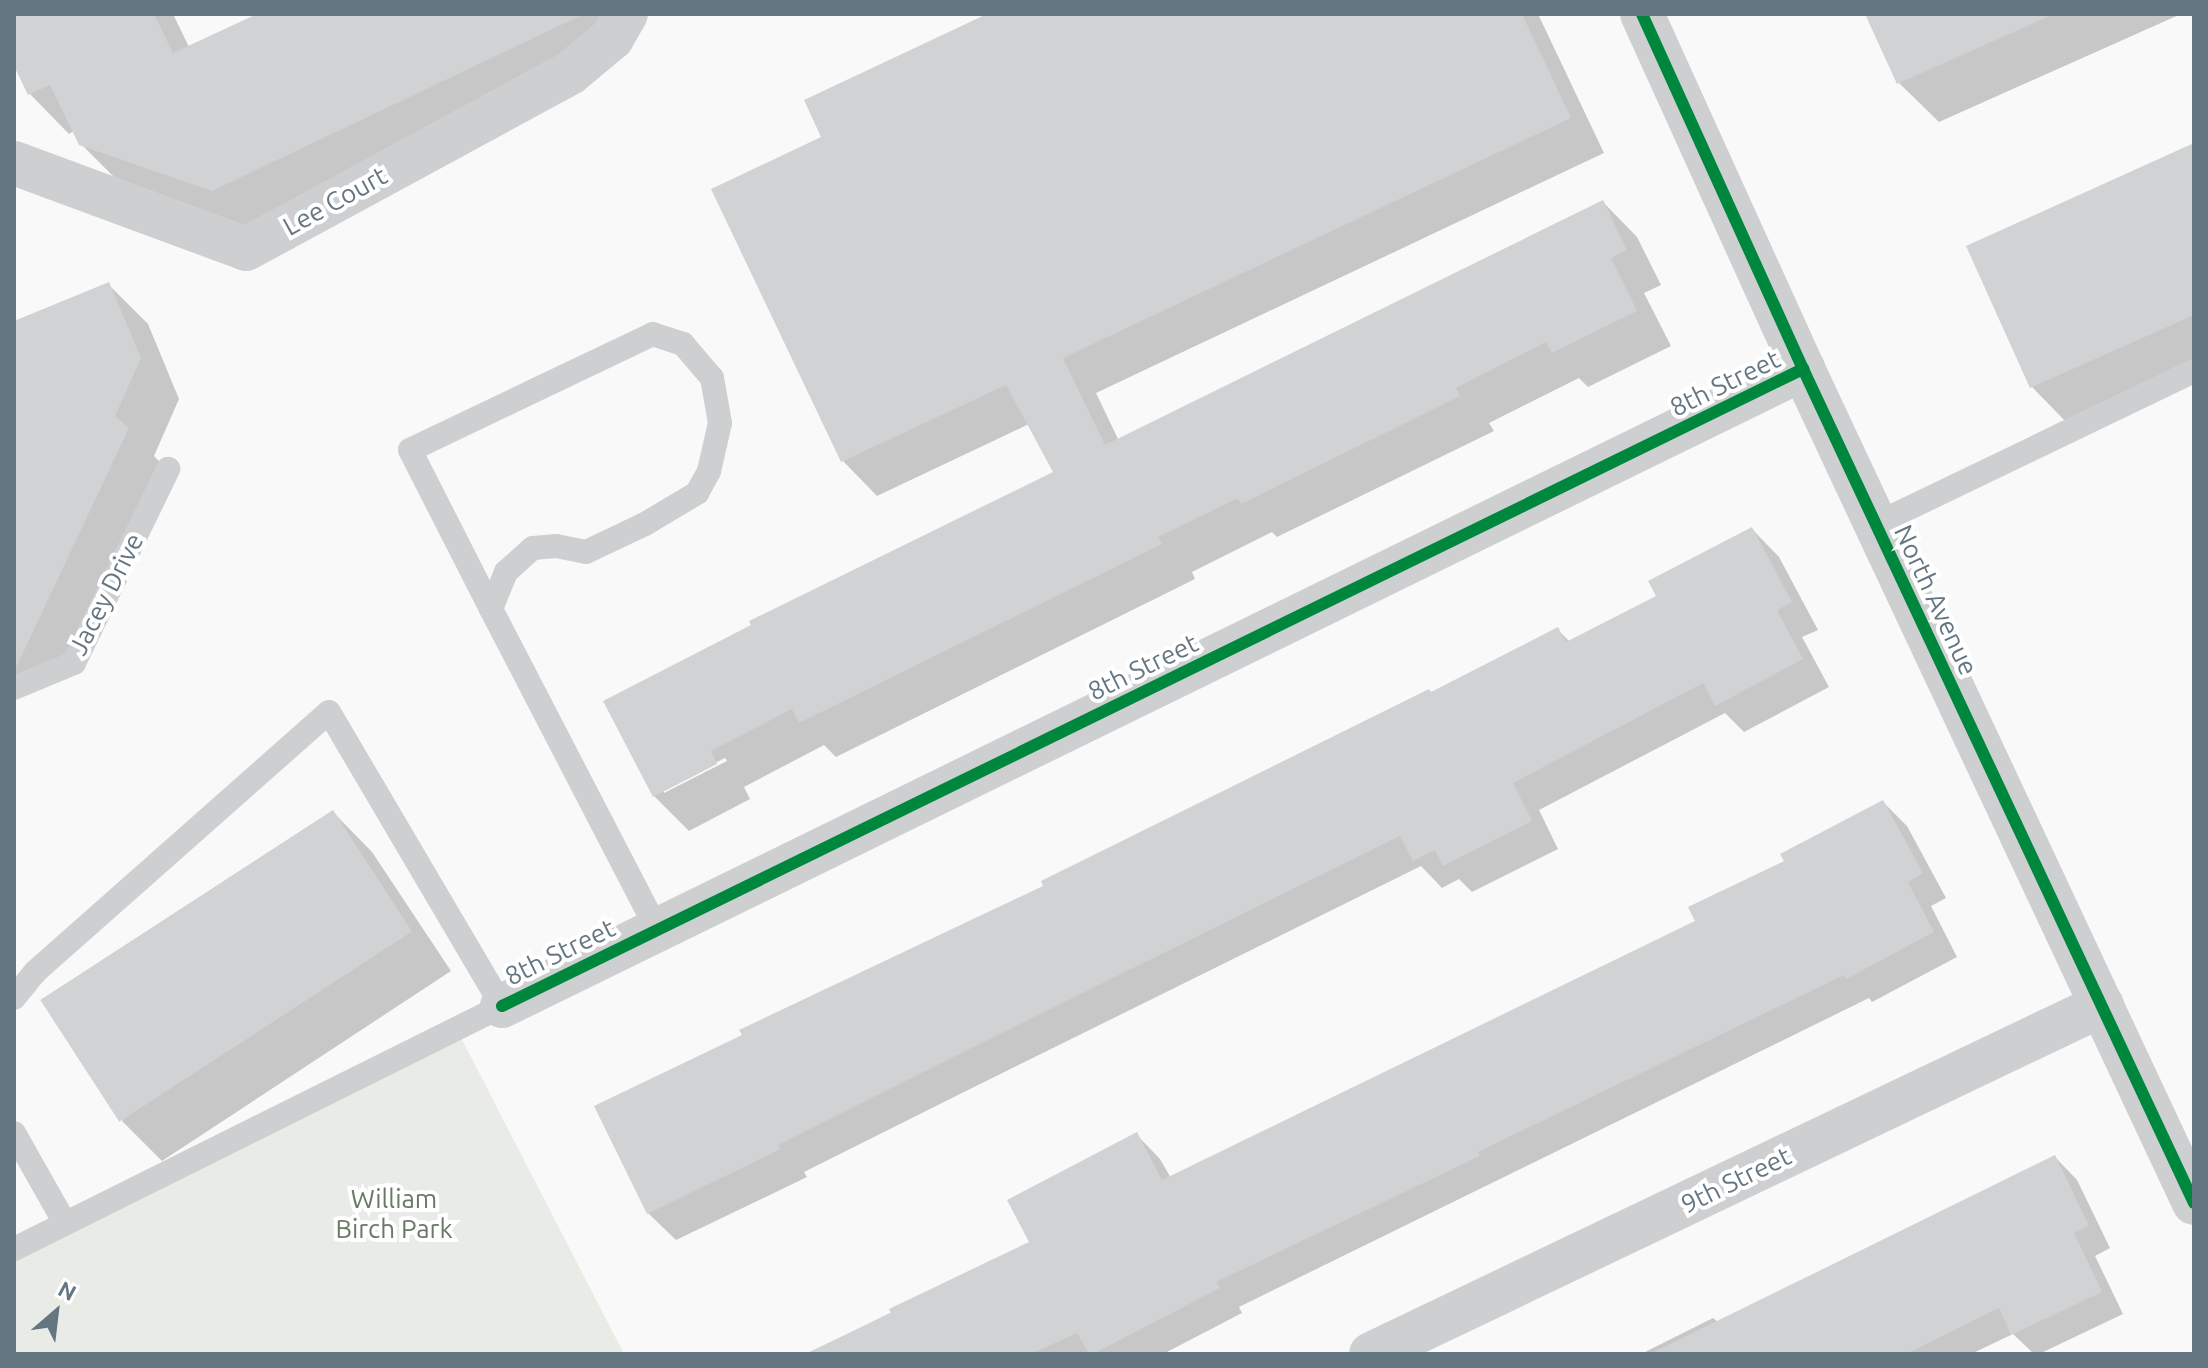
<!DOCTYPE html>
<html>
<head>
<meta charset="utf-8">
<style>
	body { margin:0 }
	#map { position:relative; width:2208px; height:1368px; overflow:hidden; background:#f9f9f9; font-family:Ubuntu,sans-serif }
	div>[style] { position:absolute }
	.green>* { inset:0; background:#e8ebe6 }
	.shadow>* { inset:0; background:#0003 }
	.building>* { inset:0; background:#d0d2d3; transform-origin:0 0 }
	.service>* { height:24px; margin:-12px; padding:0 12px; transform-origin:12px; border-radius:12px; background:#cecfd0 }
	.minor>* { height:44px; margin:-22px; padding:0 22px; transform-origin:22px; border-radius:22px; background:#cecfd0 }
	.cycleway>* { height:12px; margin:-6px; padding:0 6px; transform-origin:6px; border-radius:6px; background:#00873e }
	span { translate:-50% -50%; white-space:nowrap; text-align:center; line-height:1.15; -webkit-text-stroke:8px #fff; paint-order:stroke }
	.street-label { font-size:26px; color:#657683 }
	.park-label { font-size:26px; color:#687a64 }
	.frame { position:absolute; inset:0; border:16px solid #657683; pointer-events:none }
	.north { position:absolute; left:16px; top:1272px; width:80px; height:80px; -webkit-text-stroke:6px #fff; paint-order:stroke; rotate:28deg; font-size:22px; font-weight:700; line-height:32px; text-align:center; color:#657683 }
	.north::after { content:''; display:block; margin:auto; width:28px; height:36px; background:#657683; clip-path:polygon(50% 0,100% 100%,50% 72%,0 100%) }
</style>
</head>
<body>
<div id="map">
	<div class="green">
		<i style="clip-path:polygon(456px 1028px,624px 1354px,14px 1354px,14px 1249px)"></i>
	</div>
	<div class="shadow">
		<i style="clip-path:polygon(14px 14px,173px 14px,189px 47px,262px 14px,606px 14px,583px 72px,252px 229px,121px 184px,81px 144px,74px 131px,69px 134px,30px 94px,14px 61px)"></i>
		<i style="clip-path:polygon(evenodd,992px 14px,1538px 14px,1604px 153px,1096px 393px,1119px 441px,1603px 202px,1637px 237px,1661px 285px,1644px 293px,1671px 346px,1588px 387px,1579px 378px,1489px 423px,1494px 431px,1277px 537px,1272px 532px,1192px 572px,1195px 579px,836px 757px,824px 745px,744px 787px,750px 799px,689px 831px,654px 796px,1056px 473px,1029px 424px,877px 496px,843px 461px,823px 138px,992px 14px,725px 758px,727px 761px,664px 793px,664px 789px,725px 758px)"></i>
		<i style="clip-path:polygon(1867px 14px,2181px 14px,1939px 122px,1899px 83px)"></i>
		<i style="clip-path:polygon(2194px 145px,2194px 372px,2071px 427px,2032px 387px,1968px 247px)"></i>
		<i style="clip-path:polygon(109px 285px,148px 324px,179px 399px,154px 456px,167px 469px,75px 668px,14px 690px,14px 323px)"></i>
		<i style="clip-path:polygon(1752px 529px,1779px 557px,1818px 630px,1802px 637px,1829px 687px,1744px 732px,1725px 713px,1539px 810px,1558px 849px,1472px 892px,1459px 879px,1442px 888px,1421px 866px,952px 1098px,804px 1172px,807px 1177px,676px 1240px,648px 1213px,1046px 887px,1558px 630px,1570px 642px,1659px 597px)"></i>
		<i style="clip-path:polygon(1883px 802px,1907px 826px,1946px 898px,1931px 906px,1957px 957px,1872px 1002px,1869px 998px,1239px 1307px,1242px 1313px,1163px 1354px,807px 1354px,1032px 1243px,1136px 1134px,1160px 1159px,1171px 1178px,1697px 922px)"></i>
		<i style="clip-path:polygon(333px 812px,372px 852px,451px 971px,162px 1161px,122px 1121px)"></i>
		<i style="clip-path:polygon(2055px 1157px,2077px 1180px,2110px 1248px,2095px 1256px,2123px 1314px,2039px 1354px,2034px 1354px,2013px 1334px,1971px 1354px,1641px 1354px,1713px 1318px,1718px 1322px)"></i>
	</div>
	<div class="building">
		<i style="clip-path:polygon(14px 14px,154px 14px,173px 53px,257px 14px,584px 14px,212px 191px,79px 145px,50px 85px,28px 95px,14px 66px)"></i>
		<i style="clip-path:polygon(987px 14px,1522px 14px,1571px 118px,1063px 358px,1105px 445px,1603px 200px,1627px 250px,1611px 258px,1637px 311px,1552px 353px,1546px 342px,1456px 388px,1460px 396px,1241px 504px,1238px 498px,1158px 537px,1162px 544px,799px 723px,792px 709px,711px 751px,717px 764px,653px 797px,603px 701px,751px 625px,749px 621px,1053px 472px,1006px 385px,841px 462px,711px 189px,821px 137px,804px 100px)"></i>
		<i style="clip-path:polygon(1865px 14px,2054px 14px,1897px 84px)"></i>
		<i style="clip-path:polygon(2194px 143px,2194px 315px,2030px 388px,1966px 246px)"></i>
		<i style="clip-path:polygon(109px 282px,141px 358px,115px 416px,129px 428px,14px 672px,14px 321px)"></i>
		<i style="clip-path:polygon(1752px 527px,1792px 602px,1777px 610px,1803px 659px,1715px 706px,1703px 683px,1513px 783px,1532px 821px,1443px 866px,1435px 850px,1413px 861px,1400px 836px,925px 1071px,778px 1145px,781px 1149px,647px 1214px,594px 1106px,742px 1035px,739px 1030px,1043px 886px,1041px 881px,1429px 689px,1431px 692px,1558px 627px,1566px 642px,1656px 596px,1648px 581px)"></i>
		<i style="clip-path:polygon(1883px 800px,1923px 873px,1908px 882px,1934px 932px,1846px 979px,1844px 975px,1478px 1152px,1480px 1156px,1216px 1282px,1220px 1288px,1093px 1354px,1089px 1354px,1077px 1333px,1031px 1354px,805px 1354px,891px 1313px,889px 1309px,1029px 1242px,1007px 1200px,1137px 1132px,1162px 1180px,1695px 921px,1688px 907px,1784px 861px,1780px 854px)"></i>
		<i style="left:333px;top:810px;width:145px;height:349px;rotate:57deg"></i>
		<i style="clip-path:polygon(2055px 1155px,2089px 1226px,2074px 1233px,2102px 1292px,2011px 1335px,1999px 1308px,1906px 1354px,1650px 1354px)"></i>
	</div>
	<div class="service">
		<i style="left:1876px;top:524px;width:353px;rotate:-25.7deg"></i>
		<i style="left:491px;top:609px;width:40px;rotate:-68deg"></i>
		<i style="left:506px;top:572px;width:36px;rotate:-42deg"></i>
		<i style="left:533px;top:548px;width:23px;rotate:-5deg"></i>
		<i style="left:556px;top:546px;width:31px;rotate:11deg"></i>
		<i style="left:586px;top:552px;width:65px;rotate:-25.4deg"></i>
		<i style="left:645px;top:524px;width:61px;rotate:-30.8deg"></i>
		<i style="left:697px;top:493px;width:25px;rotate:-61deg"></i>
		<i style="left:709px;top:471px;width:49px;rotate:-77.1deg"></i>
		<i style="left:720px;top:423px;width:46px;rotate:-100.1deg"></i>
		<i style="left:712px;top:378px;width:45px;rotate:-130.5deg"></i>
		<i style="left:683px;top:344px;width:32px;rotate:-162deg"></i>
		<i style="left:653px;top:334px;width:269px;rotate:154.5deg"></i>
		<i style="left:410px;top:450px;width:178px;rotate:63deg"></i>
		<i style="left:491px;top:609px;width:360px;rotate:62.6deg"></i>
		<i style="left:14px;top:688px;width:65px;rotate:-22.6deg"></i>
		<i style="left:74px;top:663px;width:216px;rotate:-64.1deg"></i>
		<i style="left:14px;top:998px;width:33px;rotate:-51deg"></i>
		<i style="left:35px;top:972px;width:392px;rotate:-41.5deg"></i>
		<i style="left:329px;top:712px;width:341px;rotate:59.5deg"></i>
		<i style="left:502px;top:1006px;width:545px;rotate:153.53deg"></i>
		<i style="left:14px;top:1133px;width:103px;rotate:60.5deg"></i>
	</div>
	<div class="minor">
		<i style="left:1642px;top:14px;width:390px;rotate:65.6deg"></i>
		<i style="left:1803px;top:369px;width:921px;rotate:64.88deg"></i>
		<i style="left:14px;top:163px;width:247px;rotate:20.3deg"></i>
		<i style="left:246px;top:249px;width:369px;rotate:-28.5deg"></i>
		<i style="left:570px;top:73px;width:55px;rotate:-39.8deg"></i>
		<i style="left:612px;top:38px;width:28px;rotate:-60deg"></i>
		<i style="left:502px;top:1006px;width:1449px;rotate:-26.09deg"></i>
		<i style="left:1371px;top:1354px;width:810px;rotate:-25.52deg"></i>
	</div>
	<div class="cycleway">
		<i style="left:1642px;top:14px;width:390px;rotate:65.6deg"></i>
		<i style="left:1803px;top:369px;width:921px;rotate:64.88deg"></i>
		<i style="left:502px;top:1006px;width:1449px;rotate:-26.09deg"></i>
	</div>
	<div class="street-label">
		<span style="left:335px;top:201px;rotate:-29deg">Lee Court</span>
		<span style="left:1725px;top:383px;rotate:-26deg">8th Street</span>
		<span style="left:106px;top:594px;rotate:-63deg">Jacey Drive</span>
		<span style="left:1936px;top:600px;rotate:65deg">North Avenue</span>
		<span style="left:1143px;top:667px;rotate:-26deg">8th Street</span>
		<span style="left:560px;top:952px;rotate:-26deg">8th Street</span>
		<span style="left:1736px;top:1180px;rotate:-26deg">9th Street</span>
	</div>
	<div class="park-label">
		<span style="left:394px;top:1214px">William<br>Birch Park</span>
	</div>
	<div class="frame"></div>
	<div class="north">N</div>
</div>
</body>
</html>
